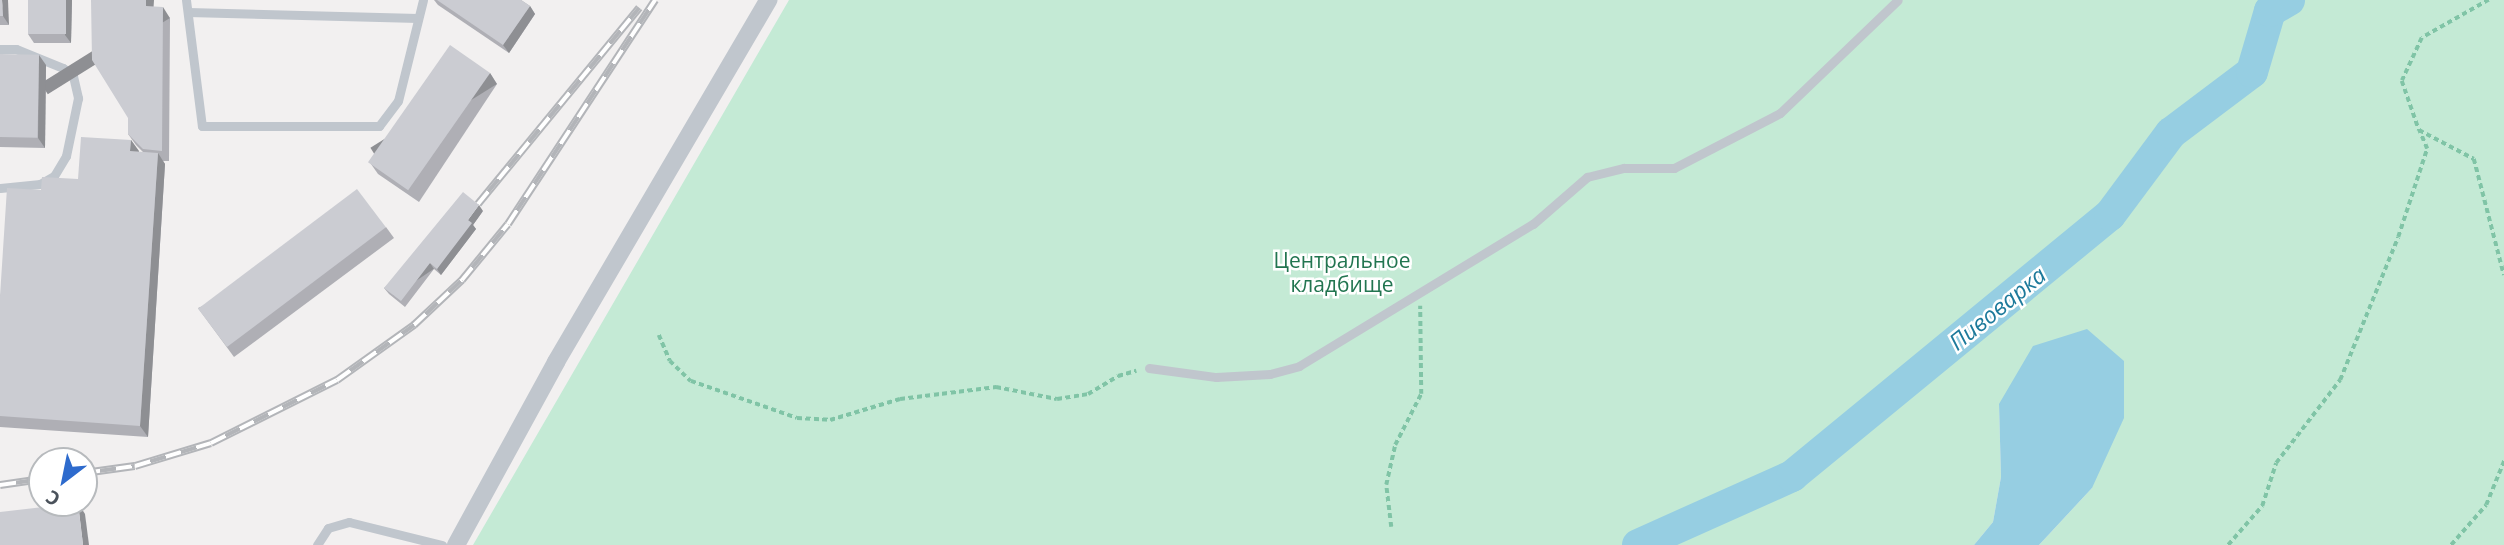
<!DOCTYPE html>
<html>
<head>
<meta charset="utf-8">
<style>
	body { margin:0 }
	#map { position:relative; width:2504px; height:545px; overflow:hidden; background:#f2f0f0; font-family:"Open Sans",sans-serif }
	div>[style] { position:absolute }
	.green>* { inset:0; background:#c4ead5 }
	.water>* { inset:0; background:#96cee2 }
	.river>* { height:32px; margin:-16px; padding:0 16px; transform-origin:16px; border-radius:16px; background:#96cee2 }
	.path>* { height:3.5px; margin-top:-1.75px; transform-origin:0; background:repeating-linear-gradient(90deg,#80c4a6 0 5px,transparent 0 8.5px) }
	.lane>* { height:9px; margin:-4.5px; padding:0 4.5px; transform-origin:4.5px; border-radius:4.5px; background:#c0c6cd }
	.street>* { height:18px; margin:-9px; padding:0 9px; transform-origin:9px; border-radius:9px; background:#c0c6cd }
	.rail>* { height:8px; margin-top:-4px; transform-origin:0; background:repeating-linear-gradient(90deg,#fff 0 16px,#b3b5b9 0 32px); box-sizing:border-box; border-block:2px solid #b3b5b9 }
	.wall>* { inset:0; background:#afafb5 }
	.shaded-wall>* { inset:0; background:#8e8f93; transform-origin:0 0 }
	.building>* { inset:0; background:#cbccd2; transform-origin:0 0 }
	span { translate:-50% -50%; white-space:nowrap; text-align:center; line-height:1.15; -webkit-text-stroke:5px #fff; paint-order:stroke }
	.park-label { font-size:21px; color:#227550 }
	.water-label { font-size:23px; color:#1d7a9b; font-style:italic }
	.north { position:absolute; left:28px; top:447px; width:70px; height:70px; box-sizing:border-box; background:#fff; border:2px solid #b7babd; border-radius:50%; rotate:212deg; font-size:19px; font-weight:700; line-height:28px; text-align:center; color:#4a525b }
	.north::after { content:''; display:block; margin:auto; width:24px; height:32px; background:#2e6bcd; clip-path:polygon(50% 0,100% 100%,50% 72%,0 100%) }
</style>
</head>
<body>
<div id="map">
	<div class="green">
		<i style="clip-path:polygon(789px 0,2504px 0,2504px 545px,2039px 545px,2092px 488px,1999px 404px,2001px 477px,1993px 522px,1974px 545px,473px 545px)"></i>
	</div>
	<div class="water">
		<i style="clip-path:polygon(2087px 329px,2124px 361px,2124px 418px,2092px 488px,2039px 545px,1974px 545px,1993px 522px,2001px 477px,1999px 404px,2033px 346px)"></i>
	</div>
	<div class="river">
		<i style="left:1638px;top:545px;width:169px;rotate:-24.1deg"></i>
		<i style="left:1792px;top:476px;width:411px;rotate:-39.4deg"></i>
		<i style="left:2110px;top:215px;width:102px;rotate:-53.4deg"></i>
		<i style="left:2171px;top:133px;width:101px;rotate:-37deg"></i>
		<i style="left:2252px;top:72px;width:64px;rotate:-73.6deg"></i>
		<i style="left:2270px;top:11px;width:22px;rotate:-30deg"></i>
	</div>
	<div class="path">
		<i style="left:2489px;top:0;width:77px;rotate:150.4deg"></i>
		<i style="left:2422px;top:38px;width:47px;rotate:114.9deg"></i>
		<i style="left:2402px;top:81px;width:52px;rotate:70.9deg"></i>
		<i style="left:2419px;top:130px;width:62px;rotate:27.8deg"></i>
		<i style="left:2474px;top:159px;width:120px;rotate:75.5deg"></i>
		<i style="left:659px;top:335px;width:28px;rotate:67deg"></i>
		<i style="left:670px;top:361px;width:29px;rotate:44deg"></i>
		<i style="left:691px;top:381px;width:112px;rotate:19.2deg"></i>
		<i style="left:797px;top:418px;width:33px;rotate:3deg"></i>
		<i style="left:830px;top:420px;width:73px;rotate:-16.7deg"></i>
		<i style="left:900px;top:399px;width:97px;rotate:-7.1deg"></i>
		<i style="left:996px;top:387px;width:62px;rotate:11.1deg"></i>
		<i style="left:1057px;top:399px;width:31px;rotate:-9deg"></i>
		<i style="left:1088px;top:394px;width:35px;rotate:-31deg"></i>
		<i style="left:1118px;top:376px;width:19px;rotate:-16deg"></i>
		<i style="left:1391px;top:527px;width:42px;rotate:-96.8deg"></i>
		<i style="left:1386px;top:485px;width:41px;rotate:-77.3deg"></i>
		<i style="left:1395px;top:445px;width:57px;rotate:-63deg"></i>
		<i style="left:1421px;top:394px;width:88px;rotate:-90.7deg"></i>
		<i style="left:2228px;top:545px;width:52px;rotate:-48.9deg"></i>
		<i style="left:2262px;top:506px;width:45px;rotate:-72deg"></i>
		<i style="left:2276px;top:463px;width:105px;rotate:-52.4deg"></i>
		<i style="left:2340px;top:380px;width:154px;rotate:-67.9deg"></i>
		<i style="left:2398px;top:237px;width:93px;rotate:-71.8deg"></i>
		<i style="left:2427px;top:149px;width:21px;rotate:-113deg"></i>
		<i style="left:2451px;top:545px;width:53px;rotate:-48.8deg"></i>
		<i style="left:2486px;top:505px;width:48px;rotate:-67.8deg"></i>
	</div>
	<div class="lane">
		<i style="left:186px;top:0;width:127px;rotate:82.8deg"></i>
		<i style="left:202px;top:126px;width:177px"></i>
		<i style="left:379px;top:126px;width:31px;rotate:-53deg"></i>
		<i style="left:398px;top:101px;width:104px;rotate:-76.1deg"></i>
		<i style="left:188px;top:12px;width:230px;rotate:1.5deg"></i>
		<i style="left:0;top:49px;width:16px"></i>
		<i style="left:16px;top:49px;width:51px;rotate:22deg"></i>
		<i style="left:63px;top:68px;width:13px;rotate:39deg"></i>
		<i style="left:73px;top:76px;width:23px;rotate:77deg"></i>
		<i style="left:78px;top:98px;width:59px;rotate:101.7deg"></i>
		<i style="left:66px;top:156px;width:23px;rotate:121deg"></i>
		<i style="left:54px;top:176px;width:16px;rotate:150deg"></i>
		<i style="left:40px;top:184px;width:40px;rotate:174.3deg"></i>
		<i style="left:1149px;top:368px;width:68px;rotate:7.7deg"></i>
		<i style="left:1216px;top:377px;width:54px;rotate:-3.2deg"></i>
		<i style="left:1270px;top:374px;width:30px;rotate:-15deg"></i>
		<i style="left:1299px;top:366px;width:274px;rotate:-31.3deg"></i>
		<i style="left:1533px;top:224px;width:72px;rotate:-41deg"></i>
		<i style="left:1587px;top:177px;width:38px;rotate:-14deg"></i>
		<i style="left:1624px;top:168px;width:50px"></i>
		<i style="left:1674px;top:168px;width:119px;rotate:-27.4deg"></i>
		<i style="left:1780px;top:113px;width:163px;rotate:-43.8deg"></i>
		<i style="left:317px;top:545px;width:20px;rotate:-57deg"></i>
		<i style="left:328px;top:528px;width:22px;rotate:-16deg"></i>
		<i style="left:349px;top:522px;width:96px;rotate:13.9deg"></i>
	</div>
	<div class="street">
		<i style="left:456px;top:545px;width:209px;rotate:-61.3deg"></i>
		<i style="left:556px;top:362px;width:420px;rotate:-59.6deg"></i>
	</div>
	<div class="rail">
		<i style="left:478px;top:204px;width:254px;rotate:-50.6deg"></i>
		<i style="left:84px;top:473px;width:51px;rotate:-7.8deg"></i>
		<i style="left:135px;top:466px;width:79px;rotate:-16.8deg"></i>
		<i style="left:211px;top:443px;width:141px;rotate:-26.6deg"></i>
		<i style="left:337px;top:380px;width:95px;rotate:-35.5deg"></i>
		<i style="left:414px;top:325px;width:66px;rotate:-43.2deg"></i>
		<i style="left:462px;top:280px;width:72px;rotate:-50.6deg"></i>
		<i style="left:508px;top:224px;width:268px;rotate:-56.7deg"></i>
		<i style="left:0;top:485px;width:42px;rotate:-8.1deg"></i>
	</div>
	<div class="wall">
		<i style="clip-path:polygon(0 0,9px 25px,0 25px)"></i>
		<i style="clip-path:polygon(72px 0,71px 43px,34px 43px,28px 34px)"></i>
		<i style="clip-path:polygon(434px 0,521px 0,530px 6px,535px 14px,509px 53px,438px 5px)"></i>
		<i style="clip-path:polygon(154px 7px,170px 18px,169px 161px,163px 161px,165px 164px,148px 437px,0 427px,0 296px,41px 190px,78px 179px,131px 140px,139px 152px,143px 152px,136px 145px,128px 134px,128px 118px)"></i>
		<i style="clip-path:polygon(0 54px,46px 65px,45px 148px,0 147px)"></i>
		<i style="clip-path:polygon(490px 73px,497px 84px,419px 202px,378px 174px,371px 164px)"></i>
		<i style="clip-path:polygon(483px 211px,473px 225px,476px 229px,441px 275px,434px 269px,405px 307px,389px 294px,384px 288px)"></i>
		<i style="clip-path:polygon(386px 227px,394px 238px,234px 357px,198px 308px)"></i>
	</div>
	<div class="shaded-wall">
		<i style="clip-path:polygon(2px 0,8px 0,9px 25px,3px 16px)"></i>
		<i style="clip-path:polygon(66px 0,72px 0,71px 43px,65px 35px)"></i>
		<i style="clip-path:polygon(146px 0,154px 0,153px 17px,146px 6px)"></i>
		<i style="clip-path:polygon(530px 6px,535px 14px,509px 53px,503px 45px)"></i>
		<i style="left:163px;top:7px;width:13px;height:144px;rotate:58deg"></i>
		<i style="clip-path:polygon(39px 55px,46px 65px,45px 148px,38px 138px)"></i>
		<i style="left:490px;top:73px;width:13px;height:141px;rotate:58deg"></i>
		<i style="clip-path:polygon(131px 140px,139px 151px,138px 162px,130px 151px)"></i>
		<i style="clip-path:polygon(158px 153px,165px 164px,148px 437px,140px 426px)"></i>
		<i style="clip-path:polygon(479px 205px,483px 211px,473px 225px,476px 229px,441px 275px,437px 269px,468px 220px)"></i>
		<i style="left:430px;top:263px;width:7px;height:48px;rotate:56deg"></i>
		<i style="clip-path:polygon(78px 503px,85px 514px,89px 545px,83px 545px)"></i>
	</div>
	<div class="building">
		<i style="clip-path:polygon(0 0,2px 0,3px 16px,0 16px)"></i>
		<i style="left:28px;top:0;width:38px;height:34px"></i>
		<i style="clip-path:polygon(91px 0,146px 0,146px 6px,163px 7px,162px 151px,143px 149px,128px 134px,128px 118px,92px 60px)"></i>
		<i style="clip-path:polygon(437px 0,521px 0,530px 6px,503px 45px)"></i>
		<i style="left:450px;top:45px;width:49px;height:143px;rotate:35deg"></i>
		<i style="left:0;top:54px;width:39px;height:83px;rotate:1deg"></i>
		<i style="clip-path:polygon(81px 137px,131px 140px,130px 151px,158px 153px,140px 426px,0 416px,0 296px,7px 188px,41px 190px,42px 177px,78px 179px)"></i>
		<i style="left:357px;top:189px;width:48px;height:199px;rotate:53deg"></i>
		<i style="clip-path:polygon(463px 192px,479px 205px,468px 220px,472px 223px,437px 269px,430px 263px,401px 301px,384px 288px)"></i>
		<i style="clip-path:polygon(78px 503px,83px 545px,0 545px,0 512px)"></i>
	</div>
	<div class="park-label">
		<span style="left:1342px;top:272px">Центральное<br>кладбище</span>
	</div>
	<div class="water-label">
		<span style="left:1997px;top:308px;rotate:-39deg">Пивоварка</span>
	</div>
	<div class="north">С</div>
</div>
</body>
</html>
